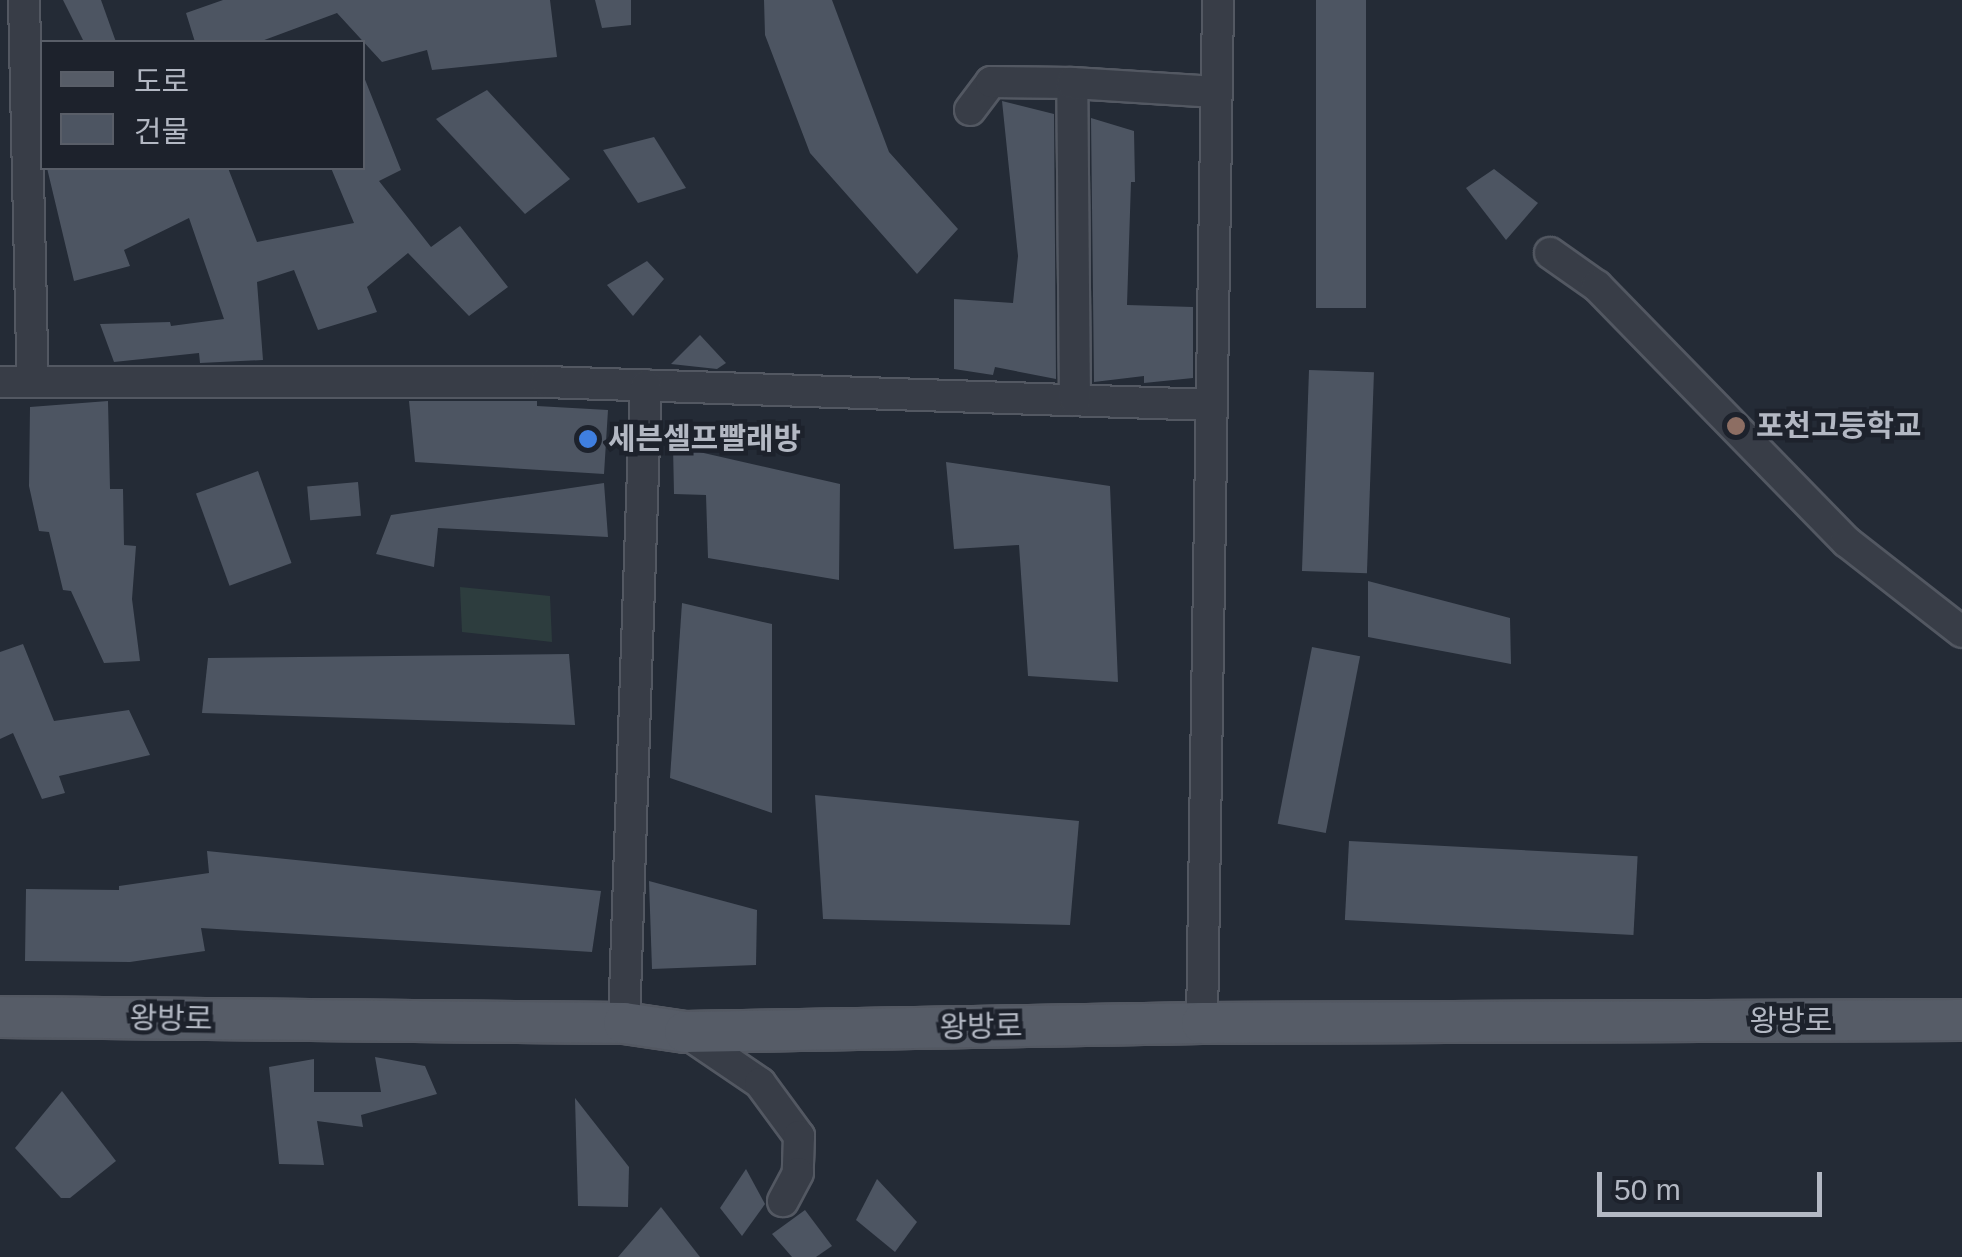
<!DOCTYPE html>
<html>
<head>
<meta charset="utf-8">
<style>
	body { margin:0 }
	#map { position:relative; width:1962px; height:1257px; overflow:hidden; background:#242b36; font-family:Helvetica,"Noto Sans KR",sans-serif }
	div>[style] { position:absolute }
	.green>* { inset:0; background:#2d3d3e }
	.building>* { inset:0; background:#4d5562; transform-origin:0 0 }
	.roads { filter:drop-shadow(2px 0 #535862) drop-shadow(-2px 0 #535862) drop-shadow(0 2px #535862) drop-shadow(0 -2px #535862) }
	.minor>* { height:30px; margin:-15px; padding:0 15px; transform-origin:15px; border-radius:15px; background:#383d47 }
	.major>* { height:40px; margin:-20px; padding:0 20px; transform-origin:20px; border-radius:20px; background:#565c67 }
	.dots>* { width:28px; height:28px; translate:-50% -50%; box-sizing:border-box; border:5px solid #1d222c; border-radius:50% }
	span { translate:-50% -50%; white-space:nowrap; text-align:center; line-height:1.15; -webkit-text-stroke:9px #1d222c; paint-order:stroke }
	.poi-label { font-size:30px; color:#b3b8c3; font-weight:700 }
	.left { translate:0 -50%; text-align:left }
	.street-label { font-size:30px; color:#b3b8c3 }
	.legend { position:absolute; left:40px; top:40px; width:325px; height:130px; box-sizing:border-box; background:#1d222c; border:2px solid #595e68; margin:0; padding:12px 18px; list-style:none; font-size:30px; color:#b3b8c3 }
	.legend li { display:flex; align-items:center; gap:20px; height:50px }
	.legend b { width:50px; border:2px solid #595e68 }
	.scale { position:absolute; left:1597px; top:1172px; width:225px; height:45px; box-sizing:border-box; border:5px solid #b3b8c3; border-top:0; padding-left:12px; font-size:30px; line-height:35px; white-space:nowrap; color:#b3b8c3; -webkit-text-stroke:8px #1d222c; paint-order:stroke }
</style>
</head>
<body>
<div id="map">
	<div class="green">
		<i style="clip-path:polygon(460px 587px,550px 596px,552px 642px,462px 632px)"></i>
	</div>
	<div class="building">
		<i style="clip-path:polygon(63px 0,101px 0,116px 42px,84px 42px)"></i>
		<i style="clip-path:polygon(223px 0,550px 0,557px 57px,432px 70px,427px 50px,382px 62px,337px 13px,259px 42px,195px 42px,186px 13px)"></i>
		<i style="clip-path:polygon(595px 0,631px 0,631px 25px,602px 28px)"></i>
		<i style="clip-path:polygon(764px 0,832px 0,889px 152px,958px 229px,917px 274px,810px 153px,765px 35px)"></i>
		<i style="left:1316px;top:0;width:50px;height:308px"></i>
		<i style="clip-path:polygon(362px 72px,401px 170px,379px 181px,431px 247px,460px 226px,508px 287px,469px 316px,408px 253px,367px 287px,377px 312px,318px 330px,294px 270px,257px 282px,263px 360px,200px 363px,199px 353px,114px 362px,100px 324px,170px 322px,171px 326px,224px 319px,189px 218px,124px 250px,130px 266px,74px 281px,47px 168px,228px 168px,257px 242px,354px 223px,331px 168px,362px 168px)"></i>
		<i style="clip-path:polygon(487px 90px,570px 179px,525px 214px,436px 119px)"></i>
		<i style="clip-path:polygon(1002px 101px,1054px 114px,1056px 379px,995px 367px,993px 375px,954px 369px,954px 299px,1013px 303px,1018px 256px)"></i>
		<i style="clip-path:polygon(1091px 118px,1134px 131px,1135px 182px,1131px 182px,1127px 305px,1193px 307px,1193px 378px,1144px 383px,1144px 376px,1094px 382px)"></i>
		<i style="clip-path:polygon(654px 137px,686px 188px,638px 203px,603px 150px)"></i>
		<i style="clip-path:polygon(1494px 169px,1538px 203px,1506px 240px,1466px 188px)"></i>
		<i style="clip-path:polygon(647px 261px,664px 279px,633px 316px,607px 285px)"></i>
		<i style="clip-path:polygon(700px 335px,726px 363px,717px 369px,671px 364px)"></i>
		<i style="left:1309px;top:370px;width:65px;height:201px;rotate:2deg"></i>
		<i style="clip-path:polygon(108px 401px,110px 489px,123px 489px,124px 545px,136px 546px,132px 599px,140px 661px,104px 663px,71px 591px,63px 590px,49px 532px,39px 531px,29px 486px,30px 407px)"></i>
		<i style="clip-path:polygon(409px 401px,537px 401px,537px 406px,608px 410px,604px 474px,415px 462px)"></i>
		<i style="clip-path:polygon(673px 446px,840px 484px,839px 580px,708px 558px,706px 495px,674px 494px)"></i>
		<i style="clip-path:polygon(946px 462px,1110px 486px,1118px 682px,1028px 676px,1019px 545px,954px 549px)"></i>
		<i style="left:258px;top:471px;width:98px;height:66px;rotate:70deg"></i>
		<i style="left:358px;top:482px;width:34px;height:51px;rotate:85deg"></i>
		<i style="clip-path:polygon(604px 483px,608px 537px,438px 528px,434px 567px,376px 554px,391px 515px)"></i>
		<i style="clip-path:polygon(1368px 581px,1510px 618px,1511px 664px,1368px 637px)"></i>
		<i style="clip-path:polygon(682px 603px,772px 624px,772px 813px,670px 778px)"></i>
		<i style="clip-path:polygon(23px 644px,54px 721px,129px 710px,150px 755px,59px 776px,65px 793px,42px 799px,13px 733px,0 739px,0 652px)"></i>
		<i style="left:1312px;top:647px;width:49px;height:180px;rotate:11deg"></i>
		<i style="clip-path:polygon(569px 654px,575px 725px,202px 713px,208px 658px)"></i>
		<i style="clip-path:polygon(815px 795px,1079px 821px,1070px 925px,823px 919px)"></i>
		<i style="left:1349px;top:841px;width:289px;height:79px;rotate:3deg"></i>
		<i style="clip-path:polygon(207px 851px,601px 891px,592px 952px,201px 928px,205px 951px,130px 962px,25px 961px,26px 889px,119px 890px,119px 886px,209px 873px)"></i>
		<i style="clip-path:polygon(649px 881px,757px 910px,756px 965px,652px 969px)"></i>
		<i style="clip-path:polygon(375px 1057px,425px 1066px,437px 1094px,361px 1115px,363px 1127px,317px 1121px,324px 1165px,279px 1164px,269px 1067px,314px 1059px,314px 1092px,381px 1092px)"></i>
		<i style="clip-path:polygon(62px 1091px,116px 1161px,70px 1198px,61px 1198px,15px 1148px)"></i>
		<i style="clip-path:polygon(575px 1098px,629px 1167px,628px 1207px,578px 1206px)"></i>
		<i style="clip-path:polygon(746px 1169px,765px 1204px,742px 1236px,720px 1208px)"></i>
		<i style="clip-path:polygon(877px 1179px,917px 1222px,895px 1252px,856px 1220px)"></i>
		<i style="clip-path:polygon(661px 1207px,700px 1257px,618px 1257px)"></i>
		<i style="clip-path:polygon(805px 1210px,832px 1246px,816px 1257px,792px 1257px,772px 1234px)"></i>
	</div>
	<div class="roads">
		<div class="minor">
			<i style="left:24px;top:0;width:382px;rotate:88.7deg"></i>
			<i style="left:970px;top:110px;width:35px;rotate:-53deg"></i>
			<i style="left:991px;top:82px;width:81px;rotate:0.7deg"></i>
			<i style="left:1550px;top:253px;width:57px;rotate:35.1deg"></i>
			<i style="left:1597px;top:286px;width:358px;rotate:45.7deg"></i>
			<i style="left:1847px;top:542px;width:146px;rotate:38deg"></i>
			<i style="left:0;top:382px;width:546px"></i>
			<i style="left:546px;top:382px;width:666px;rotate:1.98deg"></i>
			<i style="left:1075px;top:400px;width:317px;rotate:-90.5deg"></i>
			<i style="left:1072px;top:83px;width:145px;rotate:3.6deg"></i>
			<i style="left:624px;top:1023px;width:638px;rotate:-88.03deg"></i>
			<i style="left:1202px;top:1023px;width:1023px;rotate:-89.1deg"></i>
			<i style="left:685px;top:1032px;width:91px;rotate:34.2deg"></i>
			<i style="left:760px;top:1083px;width:66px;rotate:53.7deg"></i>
			<i style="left:799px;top:1136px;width:37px;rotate:92deg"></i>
			<i style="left:798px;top:1173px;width:32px;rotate:118deg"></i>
		</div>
		<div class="major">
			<i style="left:0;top:1017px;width:624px;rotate:0.55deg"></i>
			<i style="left:624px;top:1023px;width:62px;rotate:8.4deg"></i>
			<i style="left:685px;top:1032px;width:517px;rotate:-1deg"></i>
			<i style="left:1202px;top:1023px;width:760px;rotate:-0.23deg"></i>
		</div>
	</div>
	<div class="dots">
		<i style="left:1736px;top:426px;background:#8d6e63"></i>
		<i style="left:588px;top:439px;background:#3f7fe0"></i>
	</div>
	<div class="poi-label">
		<span class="left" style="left:1756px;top:426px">포천고등학교</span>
		<span class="left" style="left:608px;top:439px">세븐셀프빨래방</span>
	</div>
	<div class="street-label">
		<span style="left:171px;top:1019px;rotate:1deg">왕방로</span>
		<span style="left:1791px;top:1021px">왕방로</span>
		<span style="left:981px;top:1027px;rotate:-1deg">왕방로</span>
	</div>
	<ul class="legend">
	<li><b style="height:12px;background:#565c67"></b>도로</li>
	<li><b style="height:28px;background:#4d5562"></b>건물</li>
	</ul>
	<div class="scale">50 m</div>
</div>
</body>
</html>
